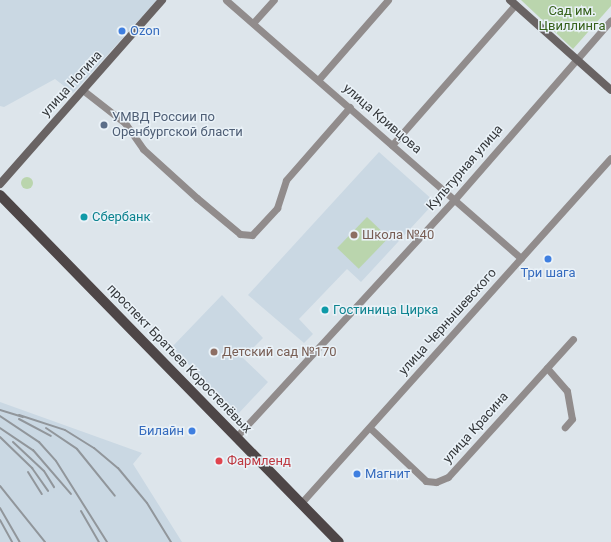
<!DOCTYPE html>
<html>
<head>
<meta charset="utf-8">
<style>
	body { margin:0 }
	#map { position:relative; width:611px; height:542px; overflow:hidden; background:#dde5eb; font-family:Roboto,sans-serif }
	div>[style] { position:absolute }
	.built>* { inset:0; background:#cad8e3 }
	.green>* { inset:0; background:#bad5ad; transform-origin:0 0 }
	.round { border-radius:50% }
	.street>* { height:7px; margin:-3.5px; padding:0 3.5px; transform-origin:3.5px; border-radius:3.5px; background:#918c8c }
	.secondary>* { height:8px; margin:-4px; padding:0 4px; transform-origin:4px; border-radius:4px; background:#696363 }
	.primary>* { height:10px; margin:-5px; padding:0 5px; transform-origin:5px; border-radius:5px; background:#4e4647 }
	.rail>* { height:2px; margin:-1px; padding:0 1px; transform-origin:1px; border-radius:1px; background:#91969b }
	.dots>* { width:11px; height:11px; translate:-50% -50%; box-sizing:border-box; border:2px solid #eaf2f8; border-radius:50% }
	span { translate:-50% -50%; white-space:nowrap; text-align:center; line-height:1.15; -webkit-text-stroke:3px #eaf2f8; paint-order:stroke }
	.park-label { font-size:13px; color:#36611a }
	.shop-label { font-size:13px; color:#366cbe }
	.left { translate:0 -50%; text-align:left }
	.right { translate:-100% -50%; text-align:right }
	.street-label { font-size:13px; color:#35383b }
	.service-label { font-size:13px; color:#4e5e75 }
	.culture-label { font-size:13px; color:#0d838f }
	.education-label { font-size:13px; color:#785e54 }
	.health-label { font-size:13px; color:#be3a42 }
</style>
</head>
<body>
<div id="map">
	<div class="built">
		<i style="clip-path:polygon(0 0,157px 0,73px 93px,55px 79px,4px 107px,0 106px)"></i>
		<i style="clip-path:polygon(379px 152px,435px 202px,361px 282px,347px 269px,299px 319px,313px 334px,304px 343px,248px 295px)"></i>
		<i style="clip-path:polygon(222px 295px,263px 338px,243px 358px,268px 382px,237px 415px,172px 347px)"></i>
		<i style="clip-path:polygon(0 402px,142px 453px,133px 464px,182px 542px,0 542px)"></i>
	</div>
	<div class="green">
		<i style="clip-path:polygon(521px 0,611px 0,611px 6px,573px 49px)"></i>
		<i class="round" style="left:21px;top:177px;width:12px;height:12px"></i>
		<i style="left:367px;top:217px;width:30px;height:43px;rotate:44deg"></i>
	</div>
	<div class="street">
		<i style="left:226px;top:0;width:392px;rotate:41.2deg"></i>
		<i style="left:253px;top:23px;width:31px;rotate:-48deg"></i>
		<i style="left:319px;top:79px;width:105px;rotate:-48.9deg"></i>
		<i style="left:84px;top:91px;width:52px;rotate:38deg"></i>
		<i style="left:125px;top:123px;width:32px;rotate:55deg"></i>
		<i style="left:143px;top:149px;width:73px;rotate:42.2deg"></i>
		<i style="left:197px;top:198px;width:56px;rotate:39.9deg"></i>
		<i style="left:240px;top:234px;width:12px;rotate:5deg"></i>
		<i style="left:252px;top:235px;width:37px;rotate:-47deg"></i>
		<i style="left:277px;top:208px;width:29px;rotate:-72deg"></i>
		<i style="left:286px;top:180px;width:97px;rotate:-48.8deg"></i>
		<i style="left:392px;top:145px;width:186px;rotate:-48.7deg"></i>
		<i style="left:547px;top:368px;width:30px;rotate:49deg"></i>
		<i style="left:567px;top:391px;width:28px;rotate:80deg"></i>
		<i style="left:572px;top:419px;width:11px;rotate:131deg"></i>
		<i style="left:370px;top:428px;width:77px;rotate:43.4deg"></i>
		<i style="left:426px;top:481px;width:10px;rotate:6deg"></i>
		<i style="left:436px;top:482px;width:13px;rotate:-23deg"></i>
		<i style="left:448px;top:477px;width:186px;rotate:-47.8deg"></i>
		<i style="left:237px;top:436px;width:322px;rotate:-47.4deg"></i>
		<i style="left:455px;top:199px;width:237px;rotate:-48.9deg"></i>
		<i style="left:302px;top:502px;width:462px;rotate:-48.1deg"></i>
	</div>
	<div class="secondary">
		<i style="left:510px;top:0;width:135px;rotate:41.7deg"></i>
		<i style="left:0;top:184px;width:245px;rotate:-48.6deg"></i>
	</div>
	<div class="primary">
		<i style="left:0;top:195px;width:485px;rotate:45.7deg"></i>
	</div>
	<div class="rail">
		<i style="left:0;top:410px;width:24px;rotate:17deg"></i>
		<i style="left:19px;top:415px;width:48px;rotate:18.1deg"></i>
		<i style="left:65px;top:430px;width:34px;rotate:32deg"></i>
		<i style="left:94px;top:448px;width:31px;rotate:40deg"></i>
		<i style="left:118px;top:468px;width:45px;rotate:50.4deg"></i>
		<i style="left:147px;top:503px;width:46px;rotate:58.4deg"></i>
		<i style="left:0;top:416px;width:47px;rotate:33.7deg"></i>
		<i style="left:39px;top:442px;width:25px;rotate:48deg"></i>
		<i style="left:56px;top:461px;width:96px;rotate:57.8deg"></i>
		<i style="left:19px;top:419px;width:36px;rotate:28deg"></i>
		<i style="left:0;top:428px;width:40px;rotate:34deg"></i>
		<i style="left:33px;top:450px;width:58px;rotate:49.2deg"></i>
		<i style="left:46px;top:428px;width:37px;rotate:34deg"></i>
		<i style="left:77px;top:449px;width:60px;rotate:51deg"></i>
		<i style="left:0;top:437px;width:45px;rotate:44.1deg"></i>
		<i style="left:32px;top:468px;width:28px;rotate:55deg"></i>
		<i style="left:13px;top:442px;width:42px;rotate:43.1deg"></i>
		<i style="left:44px;top:471px;width:19px;rotate:58deg"></i>
		<i style="left:28px;top:472px;width:26px;rotate:58deg"></i>
		<i style="left:0;top:486px;width:72px;rotate:51.2deg"></i>
		<i style="left:0;top:508px;width:39px;rotate:60deg"></i>
		<i style="left:81px;top:511px;width:36px;rotate:60deg"></i>
		<i style="left:0;top:520px;width:25px;rotate:61deg"></i>
	</div>
	<div class="dots">
		<i style="left:122px;top:31px;background:#3f7fe0"></i>
		<i style="left:104px;top:125px;background:#5c6f8a"></i>
		<i style="left:84px;top:217px;background:#0f9aa8"></i>
		<i style="left:354px;top:235px;background:#8d6e63"></i>
		<i style="left:548px;top:259px;background:#3f7fe0"></i>
		<i style="left:325px;top:310px;background:#0f9aa8"></i>
		<i style="left:214px;top:352px;background:#8d6e63"></i>
		<i style="left:192px;top:431px;background:#3f7fe0"></i>
		<i style="left:219px;top:461px;background:#e0444e"></i>
		<i style="left:357px;top:474px;background:#3f7fe0"></i>
	</div>
	<div class="park-label">
		<span style="left:572px;top:19px">Сад им.<br>Цвиллинга</span>
	</div>
	<div class="shop-label">
		<span class="left" style="left:130px;top:31px">Ozon</span>
		<span style="left:548px;top:273px">Три шага</span>
		<span class="right" style="left:184px;top:431px">Билайн</span>
		<span class="left" style="left:365px;top:474px">Магнит</span>
	</div>
	<div class="street-label">
		<span style="left:72px;top:84px;rotate:-48deg">улица Ногина</span>
		<span style="left:382px;top:119px;rotate:41deg">улица Кривцова</span>
		<span style="left:465px;top:168px;rotate:-49deg">Культурная улица</span>
		<span style="left:448px;top:322px;rotate:-48deg">улица Чернышевского</span>
		<span style="left:179px;top:359px;rotate:46deg">проспект Братьев Коростелёвых</span>
		<span style="left:476px;top:428px;rotate:-48deg">улица Красина</span>
	</div>
	<div class="service-label">
		<span class="left" style="left:112px;top:125px">УМВД России по<br>Оренбургской бласти</span>
	</div>
	<div class="culture-label">
		<span class="left" style="left:92px;top:217px">Сбербанк</span>
		<span class="left" style="left:333px;top:310px">Гостиница Цирка</span>
	</div>
	<div class="education-label">
		<span class="left" style="left:362px;top:235px">Школа №40</span>
		<span class="left" style="left:222px;top:352px">Детский сад №170</span>
	</div>
	<div class="health-label">
		<span class="left" style="left:227px;top:461px">Фармленд</span>
	</div>
</div>
</body>
</html>
